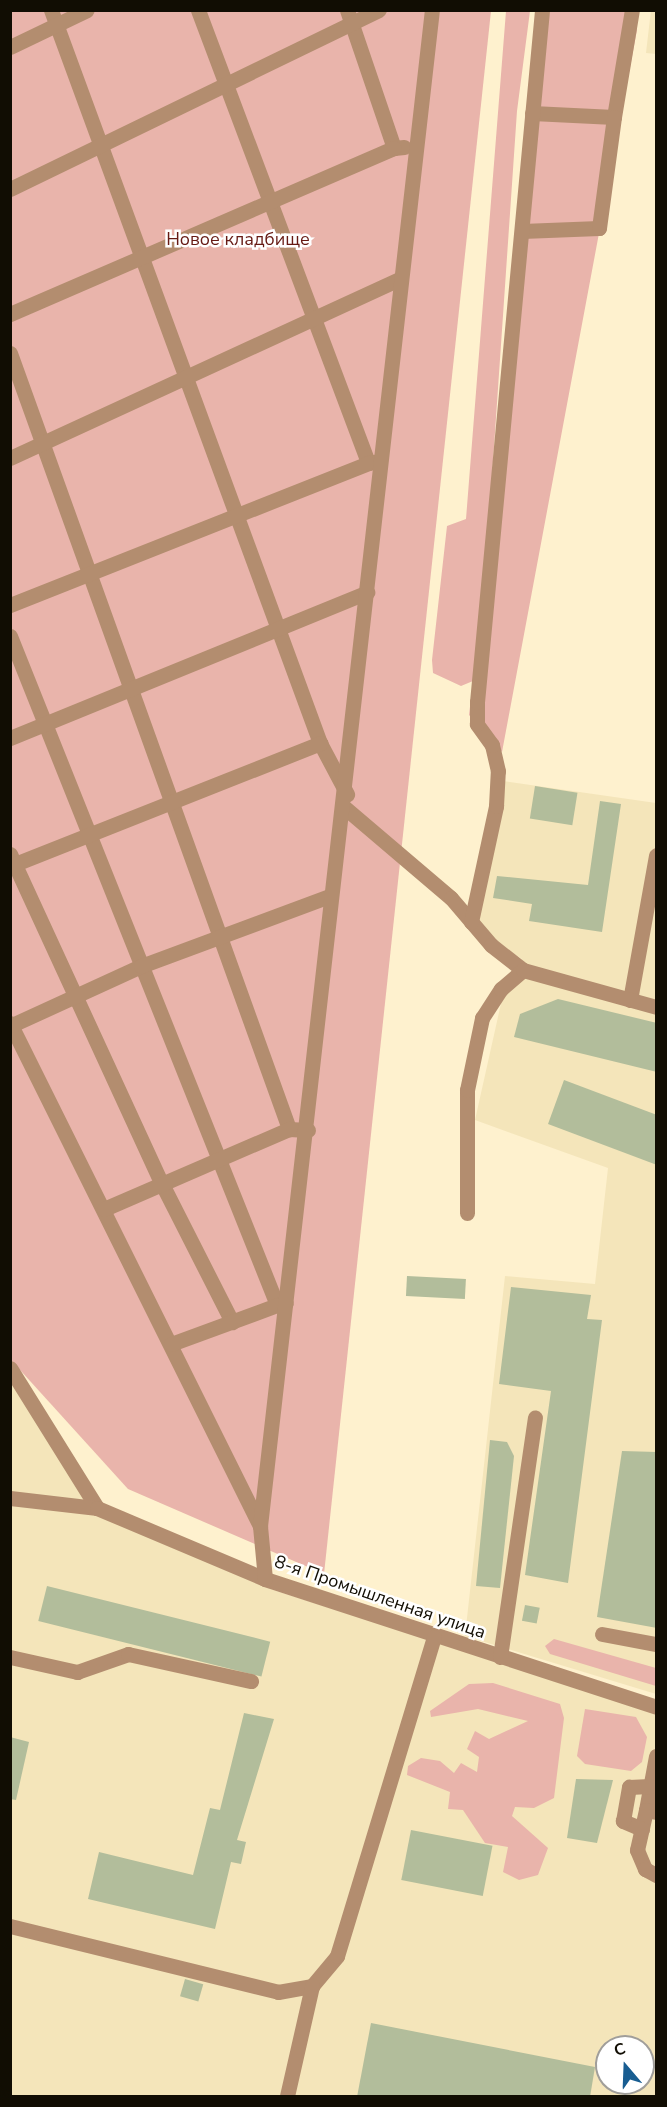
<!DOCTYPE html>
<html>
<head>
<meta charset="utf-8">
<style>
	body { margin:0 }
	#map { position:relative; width:667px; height:2107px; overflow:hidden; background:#fef1ce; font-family:"Nunito Sans",sans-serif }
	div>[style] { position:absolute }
	.built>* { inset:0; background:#f4e5ba }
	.green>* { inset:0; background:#e9b4ab }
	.building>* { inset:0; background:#b2bd9b; transform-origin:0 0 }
	.minor>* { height:15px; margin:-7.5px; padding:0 7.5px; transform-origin:7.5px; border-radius:7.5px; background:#b38d6f }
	span { translate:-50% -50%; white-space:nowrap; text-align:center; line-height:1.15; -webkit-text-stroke:5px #fff; paint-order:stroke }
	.park-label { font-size:18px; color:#661a14 }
	.street-label { font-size:18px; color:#110d03 }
	.frame { position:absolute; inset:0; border:12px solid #110d03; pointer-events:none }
	.north { position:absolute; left:595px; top:2035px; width:60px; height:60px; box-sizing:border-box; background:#fff; border:2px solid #a09e9a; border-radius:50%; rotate:341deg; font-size:16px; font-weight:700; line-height:24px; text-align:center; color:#110d03 }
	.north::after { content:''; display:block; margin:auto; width:21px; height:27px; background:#185d91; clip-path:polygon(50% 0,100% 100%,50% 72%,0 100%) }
</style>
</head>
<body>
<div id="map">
	<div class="built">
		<i style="clip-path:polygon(651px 10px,656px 11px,656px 54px,646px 53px)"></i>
		<i style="clip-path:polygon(503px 781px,656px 803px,656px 1694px,465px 1636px,505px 1276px,595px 1284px,608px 1168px,475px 1120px,502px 999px,522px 959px,496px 942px,479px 921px)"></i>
		<i style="clip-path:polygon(evenodd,10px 1382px,117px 1521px,273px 1590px,656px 1711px,656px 2096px,11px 2096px,10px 1382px,607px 2047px,643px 2047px,643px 2083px,607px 2083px,607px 2047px)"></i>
	</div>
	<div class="green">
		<i style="clip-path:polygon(11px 11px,491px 11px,324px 1574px,128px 1489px,11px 1360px)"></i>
		<i style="clip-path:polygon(506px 11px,530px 11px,517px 111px,492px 476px,539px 11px,637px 11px,637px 30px,502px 752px,469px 715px,473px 681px,461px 686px,433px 673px,432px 660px,447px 526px,466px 519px)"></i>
		<i style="clip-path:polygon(554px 1639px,656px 1668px,656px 1686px,550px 1654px,545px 1646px)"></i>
		<i style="clip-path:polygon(493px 1683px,560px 1704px,564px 1718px,554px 1798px,534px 1808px,515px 1807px,512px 1816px,548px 1848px,538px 1875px,519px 1880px,503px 1872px,508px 1847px,485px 1843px,463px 1810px,448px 1809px,450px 1792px,407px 1775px,408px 1766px,421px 1758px,440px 1761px,454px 1773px,461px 1763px,477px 1772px,479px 1757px,467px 1749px,475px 1731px,489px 1739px,528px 1721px,478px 1709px,431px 1717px,430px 1711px,469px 1684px)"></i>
		<i style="clip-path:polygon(585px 1709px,636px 1717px,647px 1737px,642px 1762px,631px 1771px,585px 1764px,577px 1756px)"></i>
	</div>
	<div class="building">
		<i style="left:535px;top:786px;width:43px;height:33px;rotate:9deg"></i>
		<i style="clip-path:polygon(600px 801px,621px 804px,602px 932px,529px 921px,532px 904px,493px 898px,497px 876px,588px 885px)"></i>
		<i style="clip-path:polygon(558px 999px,657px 1023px,657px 1072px,514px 1037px,520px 1014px)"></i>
		<i style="clip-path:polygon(564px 1080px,657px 1115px,657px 1165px,548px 1124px)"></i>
		<i style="left:407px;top:1276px;width:59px;height:20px;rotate:3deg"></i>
		<i style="clip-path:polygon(511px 1287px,591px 1295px,587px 1319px,602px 1320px,568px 1583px,525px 1575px,551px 1391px,499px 1384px)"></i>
		<i style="clip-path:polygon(490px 1440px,507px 1442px,514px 1456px,500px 1588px,476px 1586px)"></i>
		<i style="clip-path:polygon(622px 1451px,657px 1452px,657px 1628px,597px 1617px)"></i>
		<i style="left:47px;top:1586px;width:230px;height:36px;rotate:14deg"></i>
		<i style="left:525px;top:1605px;width:15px;height:16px;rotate:11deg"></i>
		<i style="clip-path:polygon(244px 1713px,274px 1719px,237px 1840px,246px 1842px,241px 1864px,231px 1862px,215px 1929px,88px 1899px,99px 1852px,193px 1875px,210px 1808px,220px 1810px)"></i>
		<i style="clip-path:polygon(10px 1737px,29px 1742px,16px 1800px,10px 1799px)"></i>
		<i style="clip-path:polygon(576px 1779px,613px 1780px,597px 1843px,567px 1838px)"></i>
		<i style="left:411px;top:1830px;width:83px;height:51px;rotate:11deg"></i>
		<i style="left:185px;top:1979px;width:19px;height:18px;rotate:16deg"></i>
		<i style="clip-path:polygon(371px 2023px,595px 2067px,590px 2097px,357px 2097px)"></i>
	</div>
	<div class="minor">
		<i style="left:51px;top:10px;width:781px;rotate:69.85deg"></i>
		<i style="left:320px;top:743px;width:58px;rotate:62.1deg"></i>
		<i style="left:198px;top:10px;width:484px;rotate:69.4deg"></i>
		<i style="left:368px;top:463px;width:11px;rotate:-10deg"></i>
		<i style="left:347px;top:10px;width:146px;rotate:71.2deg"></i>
		<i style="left:394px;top:148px;width:10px;rotate:-6deg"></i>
		<i style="left:10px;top:47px;width:85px;rotate:-25.7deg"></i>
		<i style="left:532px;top:113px;width:82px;rotate:2.8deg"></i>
		<i style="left:614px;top:117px;width:109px;rotate:-80.5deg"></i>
		<i style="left:10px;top:189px;width:410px;rotate:-25.9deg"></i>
		<i style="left:522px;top:231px;width:77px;rotate:-2.2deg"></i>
		<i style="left:599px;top:228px;width:112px;rotate:-82.3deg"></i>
		<i style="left:10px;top:314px;width:418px;rotate:-23.4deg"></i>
		<i style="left:10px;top:353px;width:825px;rotate:70.22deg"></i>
		<i style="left:289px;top:1129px;width:19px;rotate:3deg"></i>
		<i style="left:10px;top:458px;width:429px;rotate:-24.7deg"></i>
		<i style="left:10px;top:605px;width:385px;rotate:-21.6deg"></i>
		<i style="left:10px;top:636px;width:720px;rotate:68.24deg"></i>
		<i style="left:277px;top:1305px;width:9px;rotate:-13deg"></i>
		<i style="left:10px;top:738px;width:386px;rotate:-22.2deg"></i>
		<i style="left:344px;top:807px;width:140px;rotate:40.4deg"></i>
		<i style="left:451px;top:898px;width:62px;rotate:49.6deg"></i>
		<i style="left:491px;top:945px;width:41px;rotate:38deg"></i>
		<i style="left:10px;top:854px;width:363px;rotate:65.3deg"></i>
		<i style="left:162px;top:1184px;width:155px;rotate:63.1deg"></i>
		<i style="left:10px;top:866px;width:334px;rotate:-21.6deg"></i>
		<i style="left:471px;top:922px;width:119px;rotate:-77.8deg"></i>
		<i style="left:496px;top:806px;width:35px;rotate:-87deg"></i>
		<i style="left:498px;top:771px;width:27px;rotate:-103deg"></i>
		<i style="left:492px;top:745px;width:26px;rotate:-126deg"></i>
		<i style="left:477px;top:724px;width:22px;rotate:-90deg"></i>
		<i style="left:477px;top:702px;width:695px;rotate:-84.63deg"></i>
		<i style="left:630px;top:1000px;width:147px;rotate:-79.8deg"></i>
		<i style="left:10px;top:1023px;width:562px;rotate:63.57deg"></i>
		<i style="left:12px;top:1025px;width:142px;rotate:-24.6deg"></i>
		<i style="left:141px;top:966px;width:201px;rotate:-20.4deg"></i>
		<i style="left:104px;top:1209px;width:202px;rotate:-23.4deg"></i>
		<i style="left:467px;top:1213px;width:123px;rotate:-90deg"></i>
		<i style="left:467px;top:1090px;width:74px;rotate:-78.2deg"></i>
		<i style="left:482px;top:1018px;width:35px;rotate:-57deg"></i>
		<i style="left:501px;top:989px;width:29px;rotate:-41deg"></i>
		<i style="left:523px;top:970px;width:138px;rotate:15.5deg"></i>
		<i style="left:171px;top:1344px;width:113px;rotate:-20.2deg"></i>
		<i style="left:10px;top:1368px;width:165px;rotate:58.1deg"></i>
		<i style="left:10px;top:1498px;width:88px;rotate:6.6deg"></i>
		<i style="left:97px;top:1508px;width:182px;rotate:22.9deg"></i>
		<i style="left:265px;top:1579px;width:411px;rotate:18.1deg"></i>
		<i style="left:265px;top:1579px;width:53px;rotate:-95.4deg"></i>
		<i style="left:260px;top:1526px;width:1526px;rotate:-83.53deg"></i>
		<i style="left:602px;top:1634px;width:55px;rotate:10.5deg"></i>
		<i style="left:10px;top:1657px;width:69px;rotate:12.6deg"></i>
		<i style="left:77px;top:1672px;width:54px;rotate:-19.4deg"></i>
		<i style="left:128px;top:1654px;width:126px;rotate:12.4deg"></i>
		<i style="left:500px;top:1657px;width:242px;rotate:-81.7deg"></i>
		<i style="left:656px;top:1756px;width:55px;rotate:100.5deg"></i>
		<i style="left:646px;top:1810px;width:10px;rotate:11deg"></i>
		<i style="left:646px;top:1810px;width:41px;rotate:102.7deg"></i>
		<i style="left:637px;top:1850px;width:21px;rotate:67deg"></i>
		<i style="left:645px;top:1869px;width:13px;rotate:29deg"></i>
		<i style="left:642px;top:1829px;width:21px;rotate:-157deg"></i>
		<i style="left:623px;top:1821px;width:35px;rotate:-80deg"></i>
		<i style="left:629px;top:1787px;width:21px;rotate:-3deg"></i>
		<i style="left:10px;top:1926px;width:276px;rotate:13.8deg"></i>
		<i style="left:278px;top:1992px;width:35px;rotate:-10deg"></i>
		<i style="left:312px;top:1986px;width:39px;rotate:-50deg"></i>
		<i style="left:337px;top:1956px;width:333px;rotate:-73.1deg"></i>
		<i style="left:287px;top:2096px;width:113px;rotate:-77.2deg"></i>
	</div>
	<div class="park-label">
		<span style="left:238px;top:239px">Новое кладбище</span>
	</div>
	<div class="street-label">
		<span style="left:380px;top:1597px;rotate:19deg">8-я Промышленная улица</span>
	</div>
	<div class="frame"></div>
	<div class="north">С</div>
</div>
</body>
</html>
